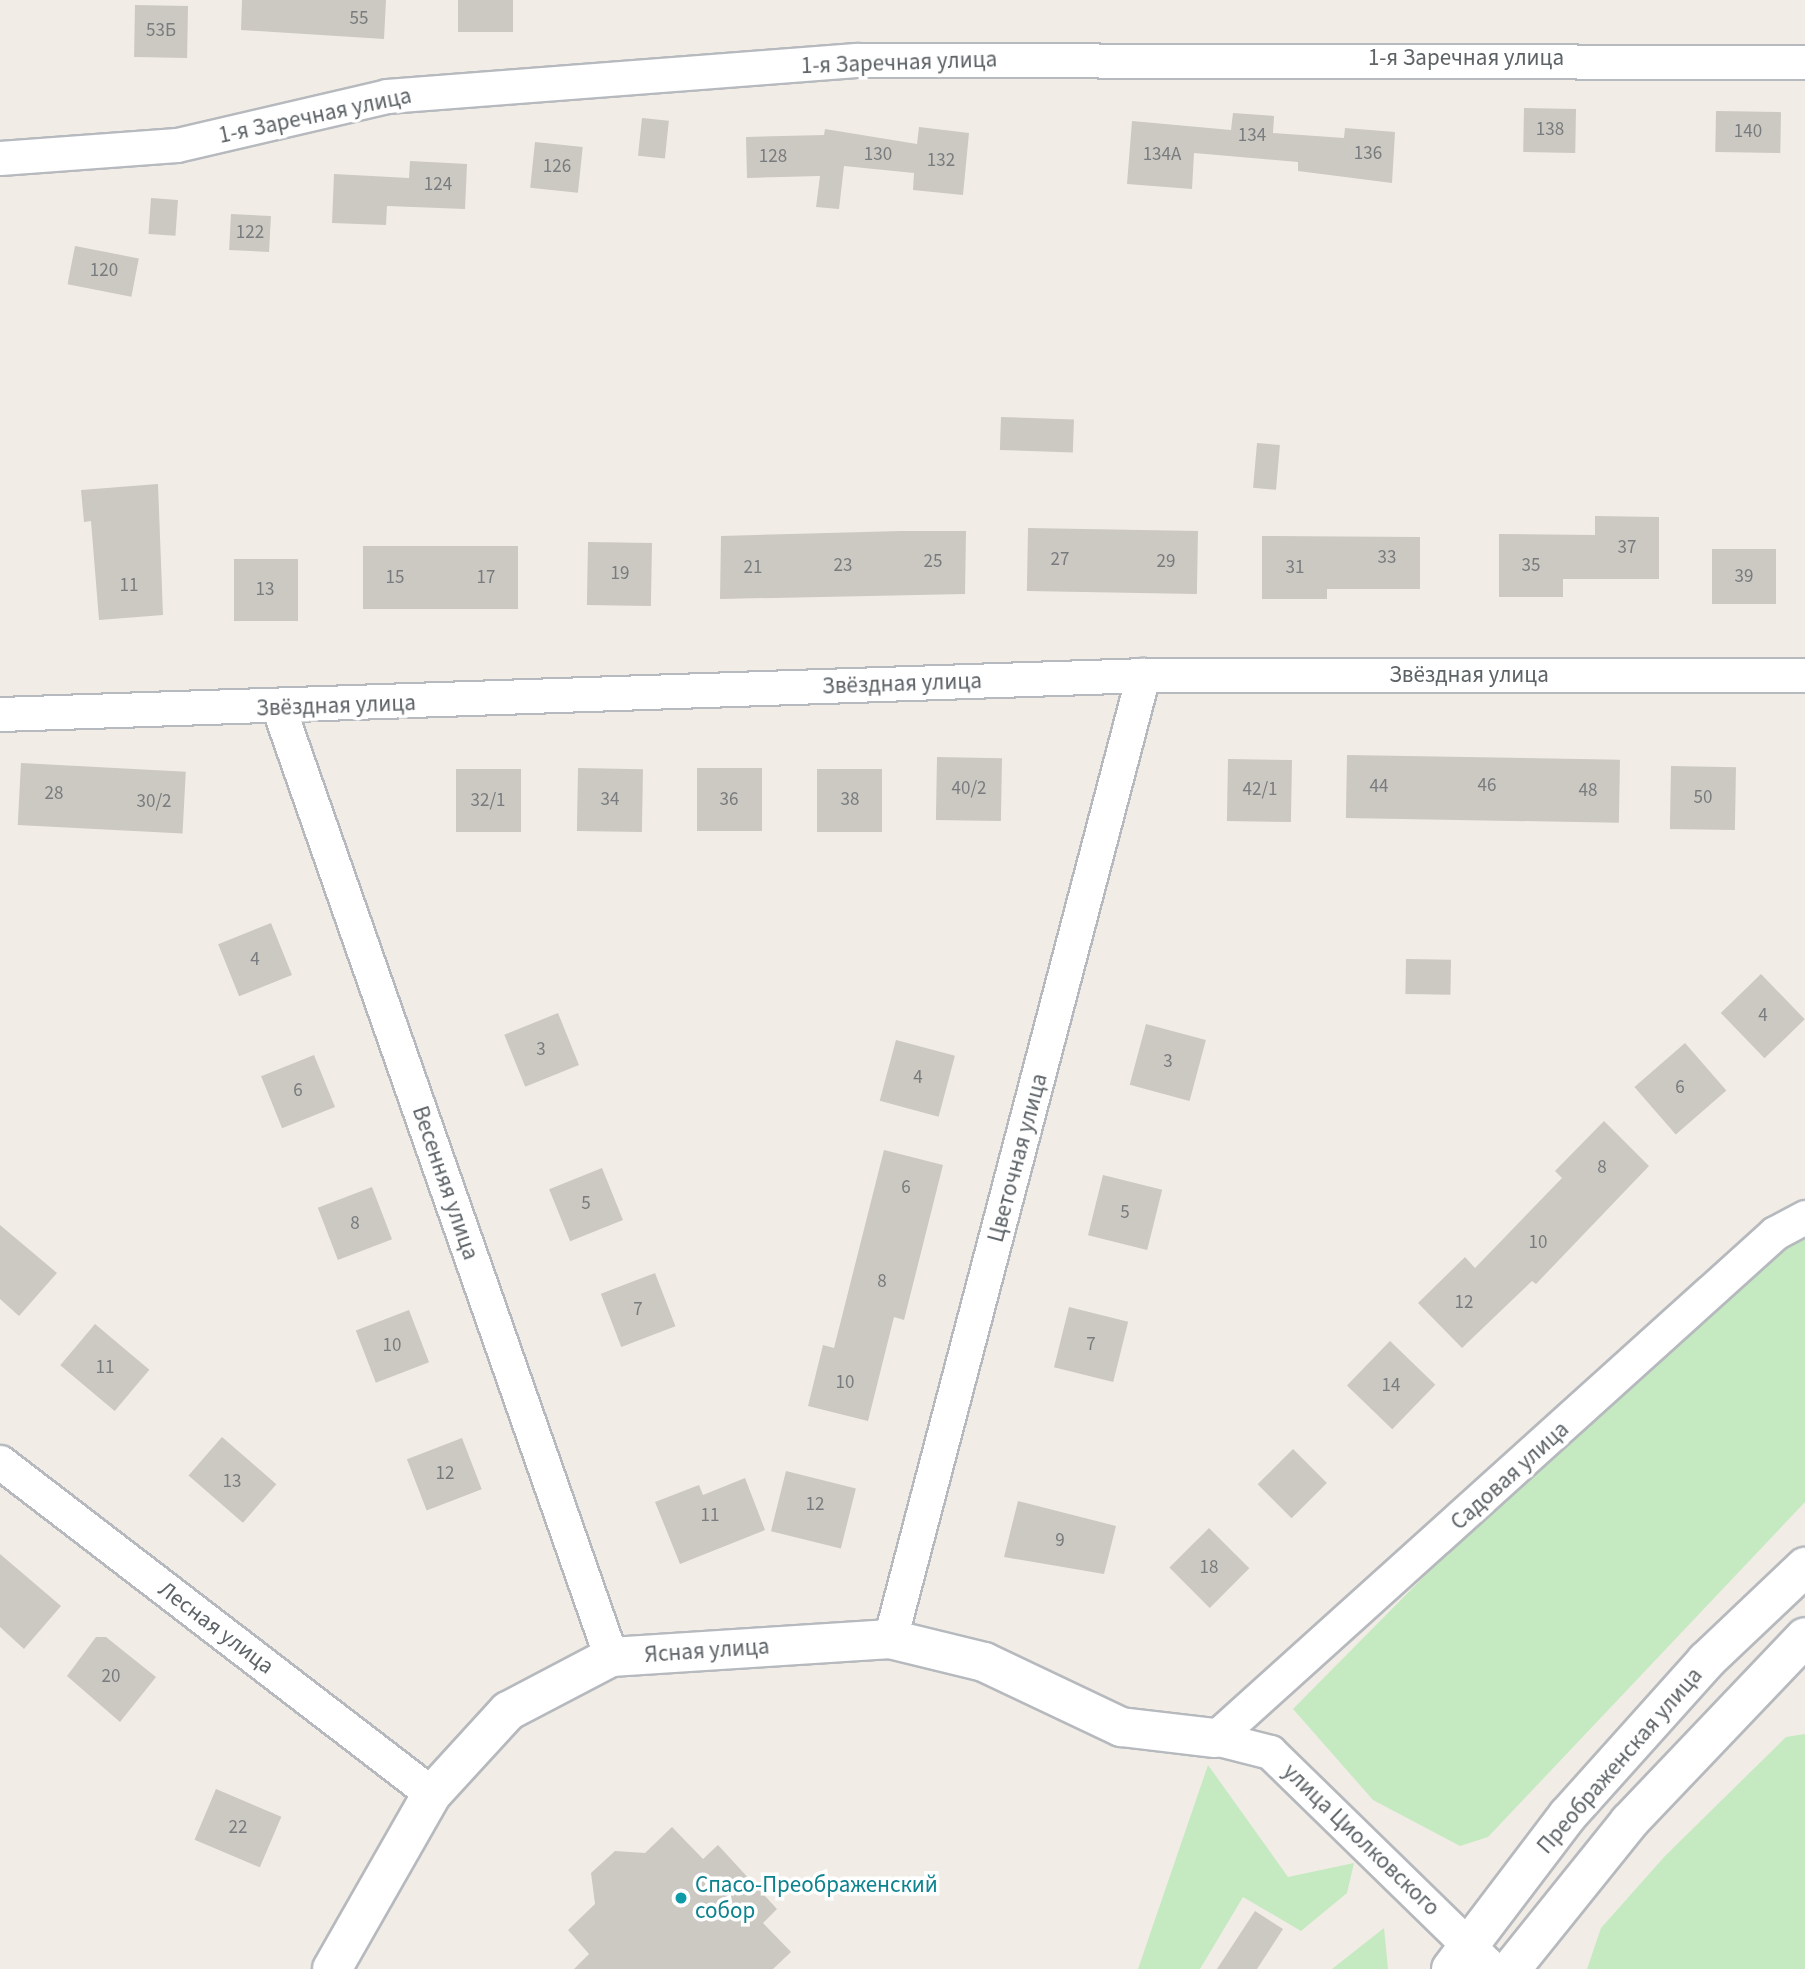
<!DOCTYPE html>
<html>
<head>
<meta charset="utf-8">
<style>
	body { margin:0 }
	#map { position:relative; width:1805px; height:1969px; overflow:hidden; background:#f1ede6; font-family:"Source Sans 3",sans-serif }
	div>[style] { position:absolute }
	.green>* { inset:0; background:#c5e9c1 }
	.building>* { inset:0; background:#ccc8c2; transform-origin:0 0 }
	.roads { filter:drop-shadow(2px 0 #b6b9bd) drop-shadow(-2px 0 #b6b9bd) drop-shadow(0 2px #b6b9bd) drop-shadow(0 -2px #b6b9bd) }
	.minor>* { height:33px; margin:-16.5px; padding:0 16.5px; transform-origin:16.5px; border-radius:16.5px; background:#fff }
	.tertiary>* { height:38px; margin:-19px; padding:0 19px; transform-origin:19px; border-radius:19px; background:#fff }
	.secondary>* { height:38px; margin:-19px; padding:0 19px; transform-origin:19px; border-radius:19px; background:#fff }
	.dots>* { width:19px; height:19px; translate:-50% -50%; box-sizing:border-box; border:4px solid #fff; border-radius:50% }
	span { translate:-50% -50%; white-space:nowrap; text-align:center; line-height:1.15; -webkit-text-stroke:7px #fff; paint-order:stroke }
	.number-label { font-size:19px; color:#797c7e }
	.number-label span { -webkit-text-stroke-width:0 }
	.street-label { font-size:23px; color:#5d6367 }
	.culture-label { font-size:23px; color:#0d838f }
	.left { translate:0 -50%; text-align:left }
</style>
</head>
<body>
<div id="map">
	<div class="green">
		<i style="clip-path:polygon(1805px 1218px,1805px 1502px,1488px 1837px,1460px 1846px,1373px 1800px,1293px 1709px,1651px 1347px)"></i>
		<i style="clip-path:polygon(1805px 1734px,1805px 1969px,1587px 1969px,1601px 1928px,1665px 1856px,1786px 1737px)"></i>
		<i style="clip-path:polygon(1208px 1765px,1288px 1877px,1354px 1863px,1347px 1893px,1301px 1931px,1243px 1897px,1200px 1969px,1138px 1969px)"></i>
		<i style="clip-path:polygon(1384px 1928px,1388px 1969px,1332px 1969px)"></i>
	</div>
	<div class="building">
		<i style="clip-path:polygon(242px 0,386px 0,384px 39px,241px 30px)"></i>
		<i style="left:458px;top:0;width:55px;height:32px"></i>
		<i style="left:135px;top:5px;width:53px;height:52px;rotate:1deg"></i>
		<i style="left:1524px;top:108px;width:52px;height:44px;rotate:1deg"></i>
		<i style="left:1716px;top:111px;width:65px;height:41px;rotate:1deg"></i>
		<i style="clip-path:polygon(1233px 113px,1274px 116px,1273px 133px,1344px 138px,1345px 128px,1395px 132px,1392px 183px,1298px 171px,1298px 162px,1194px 153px,1192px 189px,1127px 184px,1132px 121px,1231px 130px)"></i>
		<i style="left:642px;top:118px;width:27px;height:38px;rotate:6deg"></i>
		<i style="clip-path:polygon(919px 127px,969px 133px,963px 195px,913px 190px,914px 173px,844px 166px,839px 209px,816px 207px,820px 176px,747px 178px,746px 137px,824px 135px,825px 129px,917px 144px)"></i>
		<i style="left:535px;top:142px;width:48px;height:46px;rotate:6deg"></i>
		<i style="clip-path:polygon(410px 161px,467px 164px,465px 209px,387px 206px,386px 225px,332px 223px,334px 174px,409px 178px)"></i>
		<i style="left:151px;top:198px;width:27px;height:36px;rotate:4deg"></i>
		<i style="left:231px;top:214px;width:40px;height:36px;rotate:3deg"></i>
		<i style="left:75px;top:246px;width:65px;height:39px;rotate:11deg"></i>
		<i style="left:1001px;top:417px;width:73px;height:33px;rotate:2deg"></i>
		<i style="left:1257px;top:443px;width:23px;height:45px;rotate:5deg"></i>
		<i style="clip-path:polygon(158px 484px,163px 615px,99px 620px,91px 521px,84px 522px,81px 490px)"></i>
		<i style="clip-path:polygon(1595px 516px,1659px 517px,1659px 579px,1563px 579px,1563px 597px,1499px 597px,1499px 534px,1595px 535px)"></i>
		<i style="left:1028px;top:528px;width:170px;height:63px;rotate:1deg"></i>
		<i style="clip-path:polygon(901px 531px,966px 531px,965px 594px,720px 599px,721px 536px)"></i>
		<i style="clip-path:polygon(1262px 536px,1420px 537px,1420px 589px,1327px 589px,1327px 599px,1262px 599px)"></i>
		<i style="left:588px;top:542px;width:64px;height:63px;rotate:1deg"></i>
		<i style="left:363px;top:546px;width:155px;height:63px"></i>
		<i style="left:1712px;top:549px;width:64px;height:55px"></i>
		<i style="left:234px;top:559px;width:64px;height:62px"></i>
		<i style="left:1347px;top:755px;width:273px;height:63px;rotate:1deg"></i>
		<i style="left:937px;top:757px;width:65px;height:63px;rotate:1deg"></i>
		<i style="left:1228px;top:759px;width:64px;height:62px;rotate:1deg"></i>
		<i style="left:21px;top:763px;width:165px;height:62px;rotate:3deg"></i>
		<i style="left:1671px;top:766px;width:65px;height:63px;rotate:1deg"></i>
		<i style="left:578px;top:768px;width:65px;height:63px;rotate:1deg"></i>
		<i style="left:697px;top:768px;width:65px;height:63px"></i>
		<i style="left:456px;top:769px;width:65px;height:63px"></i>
		<i style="left:817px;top:769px;width:65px;height:63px"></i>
		<i style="left:271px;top:923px;width:56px;height:57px;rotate:68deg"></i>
		<i style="left:1406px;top:959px;width:45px;height:35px;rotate:1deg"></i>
		<i style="left:1761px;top:974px;width:63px;height:56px;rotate:46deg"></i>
		<i style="left:558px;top:1013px;width:56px;height:58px;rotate:68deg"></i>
		<i style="left:1146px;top:1024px;width:62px;height:63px;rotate:15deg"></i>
		<i style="left:896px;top:1040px;width:61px;height:63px;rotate:15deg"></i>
		<i style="left:1685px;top:1043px;width:63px;height:67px;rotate:49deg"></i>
		<i style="left:314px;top:1055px;width:56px;height:57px;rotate:68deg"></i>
		<i style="clip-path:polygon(1604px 1121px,1649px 1166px,1536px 1284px,1532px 1281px,1462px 1348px,1418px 1303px,1465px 1257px,1475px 1268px,1562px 1178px,1555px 1171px)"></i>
		<i style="clip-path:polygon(884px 1150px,943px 1165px,904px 1320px,894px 1317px,868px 1421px,808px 1406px,823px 1345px,834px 1348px)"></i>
		<i style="left:602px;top:1168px;width:56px;height:57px;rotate:68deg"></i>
		<i style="left:1103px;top:1175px;width:61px;height:62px;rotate:14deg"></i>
		<i style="left:372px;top:1187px;width:56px;height:58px;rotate:69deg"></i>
		<i style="clip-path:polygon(0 1225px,57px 1273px,19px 1316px,0 1299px)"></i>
		<i style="left:655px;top:1273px;width:57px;height:58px;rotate:69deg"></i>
		<i style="left:1069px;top:1307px;width:61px;height:62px;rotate:14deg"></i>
		<i style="left:409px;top:1310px;width:56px;height:57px;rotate:69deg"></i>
		<i style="left:95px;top:1324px;width:71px;height:54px;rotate:40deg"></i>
		<i style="left:1390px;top:1341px;width:63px;height:62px;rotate:44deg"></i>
		<i style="left:222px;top:1437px;width:72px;height:51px;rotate:41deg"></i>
		<i style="left:462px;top:1438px;width:55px;height:59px;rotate:69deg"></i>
		<i style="left:1293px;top:1449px;width:48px;height:50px;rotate:45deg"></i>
		<i style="left:786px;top:1471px;width:72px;height:62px;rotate:14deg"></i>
		<i style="clip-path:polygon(745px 1478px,765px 1530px,680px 1564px,655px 1502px,699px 1485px,703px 1495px)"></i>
		<i style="clip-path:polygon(1018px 1501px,1116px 1526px,1104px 1574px,1004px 1557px)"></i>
		<i style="left:1209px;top:1528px;width:57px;height:56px;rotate:45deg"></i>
		<i style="clip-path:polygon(0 1554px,61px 1606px,24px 1649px,0 1627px)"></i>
		<i style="clip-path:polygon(96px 1637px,106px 1637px,156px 1677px,120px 1722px,67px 1676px)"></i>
		<i style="left:216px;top:1789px;width:71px;height:55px;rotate:23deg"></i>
		<i style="clip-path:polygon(672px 1827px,703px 1859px,718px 1845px,777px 1909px,763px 1923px,791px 1952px,773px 1969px,574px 1969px,589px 1954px,568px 1930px,595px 1904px,591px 1873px,615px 1851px,645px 1853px)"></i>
		<i style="clip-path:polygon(1255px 1911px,1283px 1929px,1257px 1969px,1217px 1969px)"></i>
	</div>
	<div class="roads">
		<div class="minor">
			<i style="left:0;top:158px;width:177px;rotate:-4.2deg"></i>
			<i style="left:177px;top:145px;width:216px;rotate:-13.1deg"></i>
			<i style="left:387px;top:96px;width:470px;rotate:-4.4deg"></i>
			<i style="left:856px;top:60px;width:949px;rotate:0.12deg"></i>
			<i style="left:279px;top:709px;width:1004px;rotate:70.7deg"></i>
			<i style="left:0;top:714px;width:1144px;rotate:-1.95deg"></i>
			<i style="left:1143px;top:675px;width:662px"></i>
			<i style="left:0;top:1462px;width:545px;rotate:37.54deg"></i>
			<i style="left:890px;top:1639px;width:997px;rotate:-75.29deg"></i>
			<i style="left:1215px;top:1738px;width:754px;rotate:-42.04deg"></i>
			<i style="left:1775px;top:1233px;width:34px;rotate:-28deg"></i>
			<i style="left:1215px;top:1738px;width:57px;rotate:14.3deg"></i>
			<i style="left:1270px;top:1752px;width:310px;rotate:44.3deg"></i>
		</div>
		<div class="tertiary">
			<i style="left:332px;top:1969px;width:202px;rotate:-60.3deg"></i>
			<i style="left:432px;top:1794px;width:113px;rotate:-47.5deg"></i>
			<i style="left:508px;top:1711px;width:116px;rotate:-27.7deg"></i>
			<i style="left:611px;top:1657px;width:280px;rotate:-3.7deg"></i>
			<i style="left:890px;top:1639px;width:97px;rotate:13.7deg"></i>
			<i style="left:984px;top:1662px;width:152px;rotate:25.4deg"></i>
			<i style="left:1121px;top:1727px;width:95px;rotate:6.7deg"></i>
		</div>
		<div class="secondary">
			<i style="left:1451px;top:1969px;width:193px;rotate:-52.8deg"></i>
			<i style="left:1568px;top:1815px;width:207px;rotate:-48.1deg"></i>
			<i style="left:1706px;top:1661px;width:137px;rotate:-43.5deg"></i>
			<i style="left:1511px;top:1969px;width:189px;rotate:-51.2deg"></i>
			<i style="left:1629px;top:1822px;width:255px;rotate:-46.4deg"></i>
		</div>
	</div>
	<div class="dots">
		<i style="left:681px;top:1898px;background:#0f9aa8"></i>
	</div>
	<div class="number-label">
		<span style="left:359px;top:19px">55</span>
		<span style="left:161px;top:31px">53Б</span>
		<span style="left:1550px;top:130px">138</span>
		<span style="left:1748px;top:132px">140</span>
		<span style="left:1252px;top:136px">134</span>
		<span style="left:1368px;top:154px">136</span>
		<span style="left:878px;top:155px">130</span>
		<span style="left:1162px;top:155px">134А</span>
		<span style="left:773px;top:157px">128</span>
		<span style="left:941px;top:161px">132</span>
		<span style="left:557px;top:167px">126</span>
		<span style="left:438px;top:185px">124</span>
		<span style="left:250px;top:233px">122</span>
		<span style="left:104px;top:271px">120</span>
		<span style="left:1627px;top:548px">37</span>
		<span style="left:1387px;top:558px">33</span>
		<span style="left:1060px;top:560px">27</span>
		<span style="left:933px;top:562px">25</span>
		<span style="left:1166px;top:562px">29</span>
		<span style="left:843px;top:566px">23</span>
		<span style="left:1531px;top:566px">35</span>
		<span style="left:753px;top:568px">21</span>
		<span style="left:1295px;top:568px">31</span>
		<span style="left:620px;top:574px">19</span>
		<span style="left:1744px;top:577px">39</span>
		<span style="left:395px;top:578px">15</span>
		<span style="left:486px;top:578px">17</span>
		<span style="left:129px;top:586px">11</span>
		<span style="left:265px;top:590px">13</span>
		<span style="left:1487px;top:786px">46</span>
		<span style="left:1379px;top:787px">44</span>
		<span style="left:969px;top:789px">40/2</span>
		<span style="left:1260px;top:790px">42/1</span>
		<span style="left:1588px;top:791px">48</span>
		<span style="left:54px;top:794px">28</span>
		<span style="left:1703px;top:798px">50</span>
		<span style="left:610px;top:800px">34</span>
		<span style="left:729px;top:800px">36</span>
		<span style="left:850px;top:800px">38</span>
		<span style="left:488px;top:801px">32/1</span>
		<span style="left:154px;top:802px">30/2</span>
		<span style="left:255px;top:960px">4</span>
		<span style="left:1763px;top:1016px">4</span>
		<span style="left:541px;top:1050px">3</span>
		<span style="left:1168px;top:1062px">3</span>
		<span style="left:918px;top:1078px">4</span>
		<span style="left:1680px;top:1088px">6</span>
		<span style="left:298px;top:1091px">6</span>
		<span style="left:1602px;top:1168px">8</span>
		<span style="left:906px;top:1188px">6</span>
		<span style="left:586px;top:1204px">5</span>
		<span style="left:1125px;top:1213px">5</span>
		<span style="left:355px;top:1224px">8</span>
		<span style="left:1538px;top:1243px">10</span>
		<span style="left:882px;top:1282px">8</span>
		<span style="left:1464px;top:1303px">12</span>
		<span style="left:638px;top:1310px">7</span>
		<span style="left:1091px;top:1345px">7</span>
		<span style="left:392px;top:1346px">10</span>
		<span style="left:105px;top:1368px">11</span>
		<span style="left:845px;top:1383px">10</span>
		<span style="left:1391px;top:1386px">14</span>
		<span style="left:445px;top:1474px">12</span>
		<span style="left:232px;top:1482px">13</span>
		<span style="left:815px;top:1505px">12</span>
		<span style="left:710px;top:1516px">11</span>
		<span style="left:1060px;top:1541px">9</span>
		<span style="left:1209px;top:1568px">18</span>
		<span style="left:111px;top:1677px">20</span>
		<span style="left:238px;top:1828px">22</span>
	</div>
	<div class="street-label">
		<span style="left:1466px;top:58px">1-я Заречная улица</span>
		<span style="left:899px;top:63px;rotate:-2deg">1-я Заречная улица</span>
		<span style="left:315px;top:116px;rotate:-12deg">1-я Заречная улица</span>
		<span style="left:1469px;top:675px">Звёздная улица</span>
		<span style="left:902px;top:684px;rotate:-2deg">Звёздная улица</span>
		<span style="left:336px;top:706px;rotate:-2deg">Звёздная улица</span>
		<span style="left:1018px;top:1158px;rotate:-75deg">Цветочная улица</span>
		<span style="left:445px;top:1183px;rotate:71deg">Весенняя улица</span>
		<span style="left:1510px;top:1476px;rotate:-42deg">Садовая улица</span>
		<span style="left:216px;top:1628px;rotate:37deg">Лесная улица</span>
		<span style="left:707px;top:1651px;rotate:-4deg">Ясная улица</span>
		<span style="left:1620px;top:1761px;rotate:-49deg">Преображенская улица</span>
		<span style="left:1361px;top:1840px;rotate:44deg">улица Циолковского</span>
	</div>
	<div class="culture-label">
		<span class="left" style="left:695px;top:1898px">Спасо-Преображенский<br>собор</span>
	</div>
</div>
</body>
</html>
